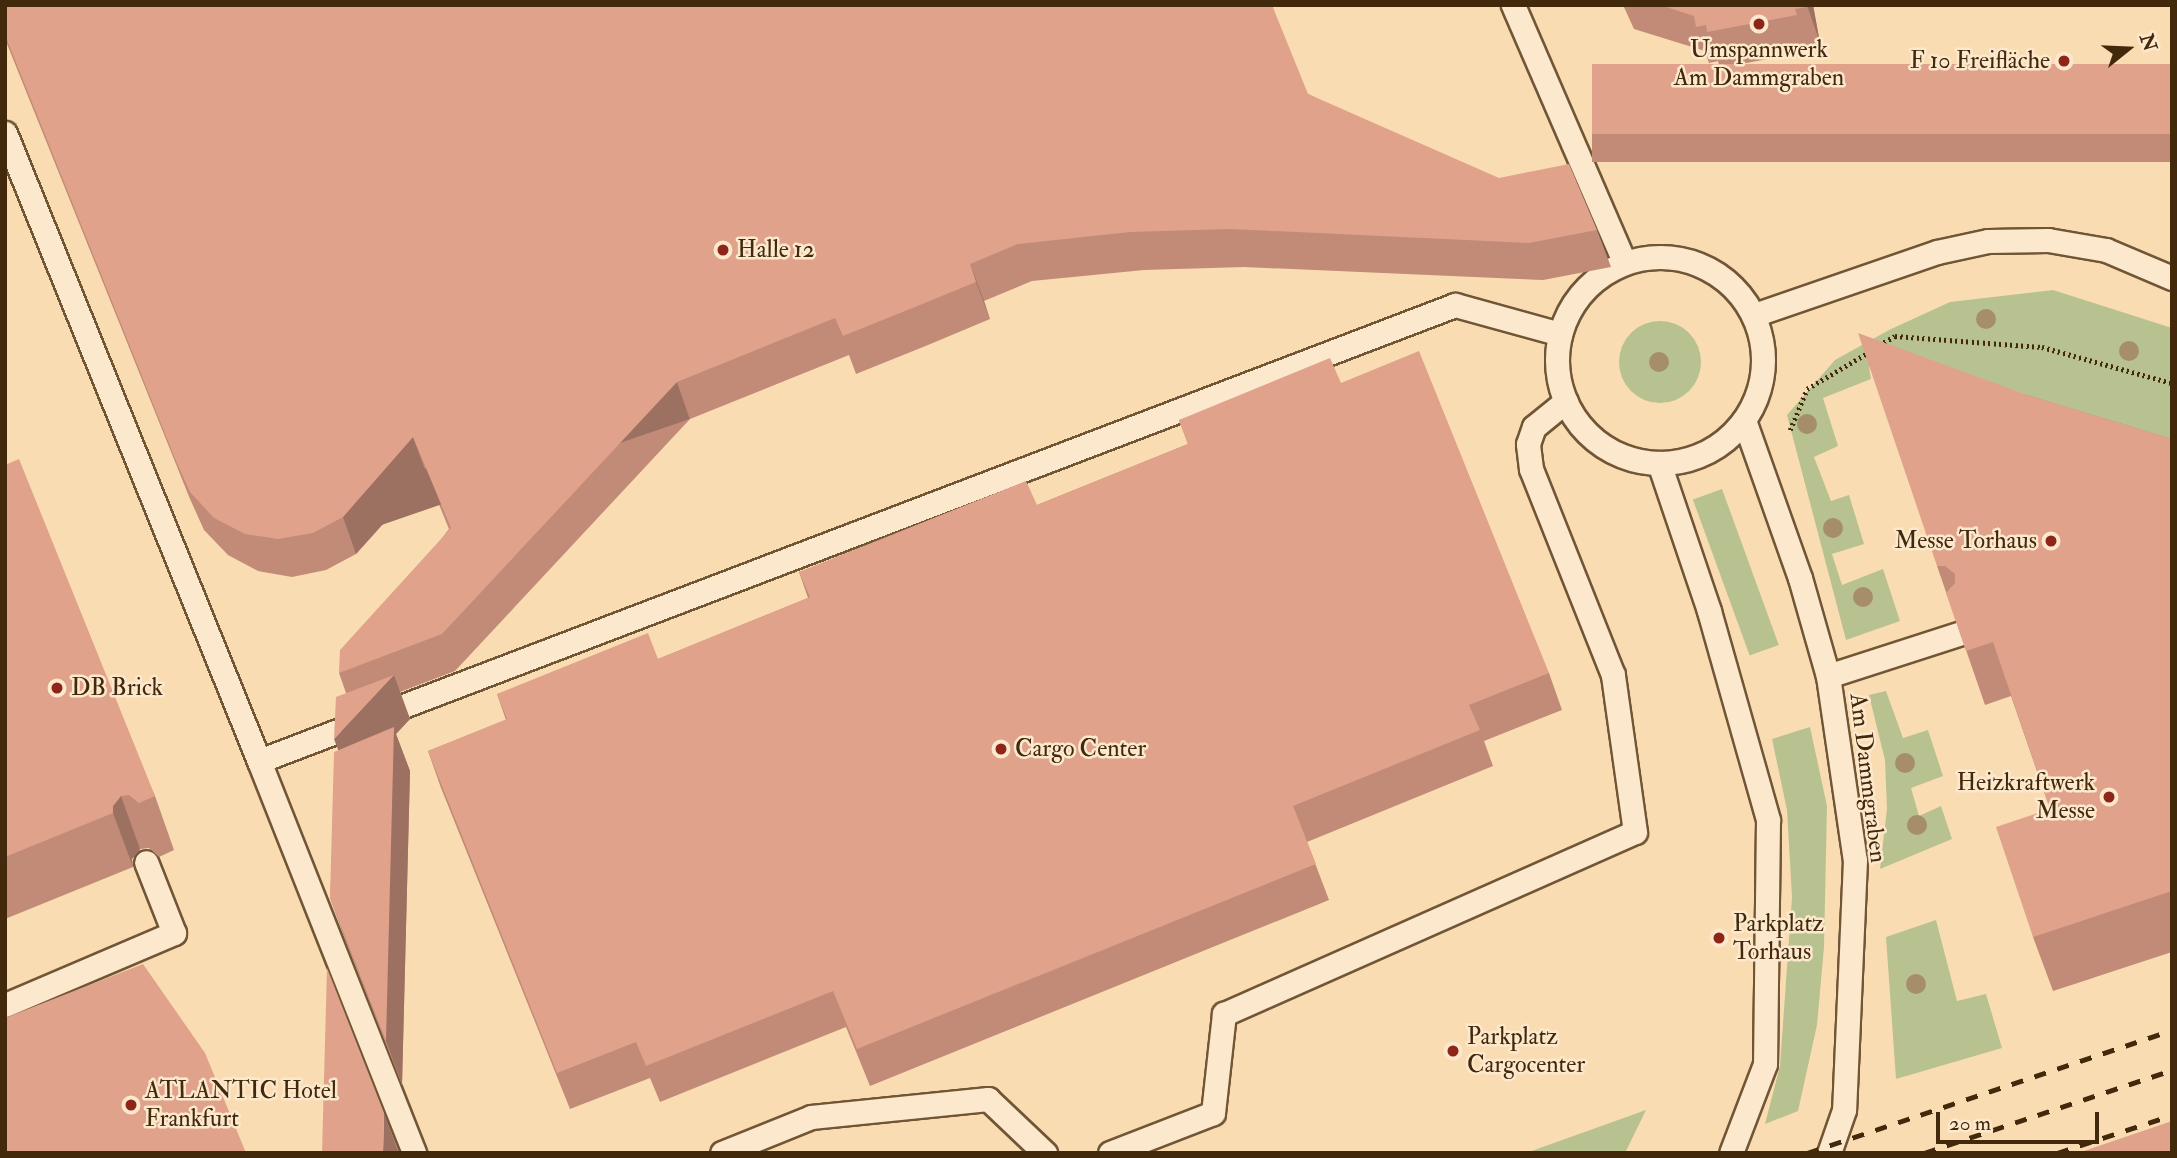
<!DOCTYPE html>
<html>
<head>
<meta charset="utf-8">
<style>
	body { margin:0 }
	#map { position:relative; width:2177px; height:1158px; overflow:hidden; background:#fadcb2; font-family:"IM FELL Double Pica",serif }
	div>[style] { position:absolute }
	.green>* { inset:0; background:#b8c290; transform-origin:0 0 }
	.round { border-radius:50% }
	.path>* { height:4.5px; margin-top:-2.25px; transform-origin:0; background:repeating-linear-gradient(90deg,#43290c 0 2px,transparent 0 5.5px) }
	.roads { filter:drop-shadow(2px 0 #715636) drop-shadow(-2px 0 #715636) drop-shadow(0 2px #715636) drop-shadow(0 -2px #715636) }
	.service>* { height:23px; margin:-11.5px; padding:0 11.5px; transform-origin:11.5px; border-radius:11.5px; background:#fce8cd }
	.service>.ring { margin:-11.5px; padding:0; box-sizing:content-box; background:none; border:23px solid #fce8cd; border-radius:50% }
	.rail>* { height:5px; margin-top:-2.5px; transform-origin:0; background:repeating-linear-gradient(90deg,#43290c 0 12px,transparent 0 24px) }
	.trees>* { width:20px; height:20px; margin:-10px; border-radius:50%; background:#a58e69 }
	.wall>* { inset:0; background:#c18b77; transform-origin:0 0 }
	.shaded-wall>* { inset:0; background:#9d7161; transform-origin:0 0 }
	.building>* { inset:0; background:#e0a28a; transform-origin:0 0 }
	.dots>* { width:19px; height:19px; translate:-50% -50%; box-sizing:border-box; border:4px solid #fce8cd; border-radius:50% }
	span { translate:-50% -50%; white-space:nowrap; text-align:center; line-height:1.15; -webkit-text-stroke:5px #fce8cd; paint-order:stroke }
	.poi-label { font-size:24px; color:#43290c }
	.right { translate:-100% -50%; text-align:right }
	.left { translate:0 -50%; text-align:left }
	.street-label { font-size:24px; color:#43290c }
	.frame { position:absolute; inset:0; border:7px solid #43290c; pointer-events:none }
	.north { position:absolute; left:2093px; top:14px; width:70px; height:70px; -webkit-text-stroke:5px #fce8cd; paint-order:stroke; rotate:72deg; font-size:19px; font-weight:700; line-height:28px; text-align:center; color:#43290c }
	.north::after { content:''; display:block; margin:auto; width:24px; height:32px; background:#43290c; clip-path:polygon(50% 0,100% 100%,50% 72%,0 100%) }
	.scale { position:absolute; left:1936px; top:1112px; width:163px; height:32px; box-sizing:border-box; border:4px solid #43290c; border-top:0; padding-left:9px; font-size:21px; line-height:24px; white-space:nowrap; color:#43290c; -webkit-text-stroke:5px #fce8cd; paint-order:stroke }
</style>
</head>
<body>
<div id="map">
	<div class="green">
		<i style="clip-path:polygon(2053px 290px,2172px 328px,2172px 446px,1869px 367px,1871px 379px,1823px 398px,1838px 446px,1814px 457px,1831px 501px,1849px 495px,1864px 544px,1832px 554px,1842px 585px,1883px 569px,1900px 621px,1846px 640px,1787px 415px,1835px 360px,1889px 330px,1950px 302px)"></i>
		<i class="round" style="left:1619px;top:321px;width:82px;height:82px"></i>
		<i style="left:1722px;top:489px;width:166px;height:31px;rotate:70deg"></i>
		<i style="clip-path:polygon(1886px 691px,1903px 738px,1928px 730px,1943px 776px,1911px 788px,1919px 816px,1941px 806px,1952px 839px,1880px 869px,1887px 809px,1885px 760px,1869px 695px)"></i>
		<i style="clip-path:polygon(1810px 727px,1827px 806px,1824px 947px,1817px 1025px,1798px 1111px,1765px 1124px,1780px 1066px,1792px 897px,1787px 810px,1772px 739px)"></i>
		<i style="clip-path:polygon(1936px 920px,1957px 1001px,1986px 994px,2002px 1048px,1896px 1079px,1886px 937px)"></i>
		<i style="clip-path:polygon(1646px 1110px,1625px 1153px,1526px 1153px)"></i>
	</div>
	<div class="path">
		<i style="left:1879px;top:345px;width:18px;rotate:-29deg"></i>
		<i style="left:1895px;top:336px;width:147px;rotate:4.3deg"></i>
		<i style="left:2042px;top:347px;width:135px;rotate:15.5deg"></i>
		<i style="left:1790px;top:430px;width:44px;rotate:-67.5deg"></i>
		<i style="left:1807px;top:389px;width:72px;rotate:-30.8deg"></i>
	</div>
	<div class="roads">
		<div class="service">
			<i style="left:1513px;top:5px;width:280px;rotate:66.6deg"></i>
			<i style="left:5px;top:133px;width:677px;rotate:67.98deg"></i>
			<i style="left:259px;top:761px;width:1280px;rotate:-20.87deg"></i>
			<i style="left:1455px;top:305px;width:109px;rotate:15.4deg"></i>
			<i class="ring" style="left:1557px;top:257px;width:183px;height:183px"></i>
			<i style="left:1754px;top:315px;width:194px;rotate:-19deg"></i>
			<i style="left:1937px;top:252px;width:52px;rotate:-12.2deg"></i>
			<i style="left:1988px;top:241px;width:60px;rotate:-1deg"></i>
			<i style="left:2048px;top:240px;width:59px;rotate:9.8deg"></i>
			<i style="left:2106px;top:250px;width:72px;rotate:23deg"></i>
			<i style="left:1744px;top:420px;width:168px;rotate:70.5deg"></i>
			<i style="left:1800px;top:578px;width:102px;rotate:74.1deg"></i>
			<i style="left:1828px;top:676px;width:186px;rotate:81.7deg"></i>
			<i style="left:1855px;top:860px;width:250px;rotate:92.5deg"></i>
			<i style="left:1844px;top:1110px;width:46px;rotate:109.2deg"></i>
			<i style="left:1659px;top:463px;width:156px;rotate:71.3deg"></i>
			<i style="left:1709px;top:611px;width:217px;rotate:74.2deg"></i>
			<i style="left:1768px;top:820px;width:244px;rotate:90.7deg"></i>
			<i style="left:1765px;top:1064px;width:95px;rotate:110.9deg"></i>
			<i style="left:1828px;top:676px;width:140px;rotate:-17.9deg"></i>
			<i style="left:259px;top:761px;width:422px;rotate:68.4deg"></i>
			<i style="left:5px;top:1005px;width:184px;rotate:-23.1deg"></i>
			<i style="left:174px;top:933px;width:76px;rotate:-111.5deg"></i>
			<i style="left:722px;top:1153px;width:96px;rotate:-22deg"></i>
			<i style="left:811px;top:1117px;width:178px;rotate:-5.8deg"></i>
			<i style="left:988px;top:1099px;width:79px;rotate:43.5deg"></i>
			<i style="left:1110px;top:1153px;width:110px;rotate:-21.2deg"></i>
			<i style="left:1213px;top:1113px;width:100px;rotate:-83.7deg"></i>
			<i style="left:1224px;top:1014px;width:449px;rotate:-23.9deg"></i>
			<i style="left:1635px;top:832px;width:159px;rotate:-98deg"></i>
			<i style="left:1613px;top:675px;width:222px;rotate:-111.7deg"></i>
			<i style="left:1531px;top:469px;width:25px;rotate:-97deg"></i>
			<i style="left:1528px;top:444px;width:18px;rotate:-71deg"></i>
			<i style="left:1534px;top:427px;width:41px;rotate:-39.1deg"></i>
		</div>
	</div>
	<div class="rail">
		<i style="left:1807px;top:1153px;width:385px;rotate:-18.6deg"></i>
		<i style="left:1924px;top:1153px;width:262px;rotate:-18.5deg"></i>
		<i style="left:2057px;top:1153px;width:121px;rotate:-18.3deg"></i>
	</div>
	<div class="trees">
		<i style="left:1986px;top:319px"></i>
		<i style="left:2129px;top:351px"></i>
		<i style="left:1659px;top:362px"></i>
		<i style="left:1807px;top:424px"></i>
		<i style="left:1833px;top:528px"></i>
		<i style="left:1863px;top:597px"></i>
		<i style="left:1905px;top:763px"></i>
		<i style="left:1917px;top:825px"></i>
		<i style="left:1916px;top:984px"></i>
	</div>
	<div class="wall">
		<i style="clip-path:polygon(5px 5px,1308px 94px,1597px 230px,1611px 267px,1543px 280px,1244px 267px,1144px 270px,1032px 281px,984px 301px,990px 319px,928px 345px,856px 374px,849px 355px,690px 419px,455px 671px,400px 692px,410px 719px,396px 734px,410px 771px,402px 1085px,346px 942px,330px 898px,339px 750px,346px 693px,339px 673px,449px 529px,427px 475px,356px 554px,326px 570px,292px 577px,258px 571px,228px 555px,204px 530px,190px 499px,5px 39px)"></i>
		<i style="clip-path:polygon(1623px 5px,1813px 5px,1820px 43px,1808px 45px,1810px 51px,1720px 68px,1718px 61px,1709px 63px,1705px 51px,1634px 29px)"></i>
		<i style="left:2172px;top:64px;width:98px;height:580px;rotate:90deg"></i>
		<i style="clip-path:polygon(1341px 383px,1549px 673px,1562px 710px,1484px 741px,1493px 766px,1307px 842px,1329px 900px,870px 1086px,846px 1027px,660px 1102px,650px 1078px,570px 1109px,441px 788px,428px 751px,506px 720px,497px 694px,658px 659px,808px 598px,799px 572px,1037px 505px,1188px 444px,1179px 420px)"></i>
		<i style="clip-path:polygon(2027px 395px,2172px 439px,2172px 952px,2053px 991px,2033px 937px,2050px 809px,2011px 696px,1985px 705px,1937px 566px)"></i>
		<i style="clip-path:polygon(5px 465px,155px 796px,174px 850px,159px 857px,149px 848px,140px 849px,132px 859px,133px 867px,5px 919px)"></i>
	</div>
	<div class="shaded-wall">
		<i style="clip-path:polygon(1807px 5px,1813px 5px,1820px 43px)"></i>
		<i style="clip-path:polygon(970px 264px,984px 301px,990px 319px,976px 282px)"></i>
		<i style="left:677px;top:382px;width:39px;height:345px;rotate:71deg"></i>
		<i style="clip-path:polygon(413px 437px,427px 475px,356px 554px,343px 517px)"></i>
		<i style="clip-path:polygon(394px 675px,410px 719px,396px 734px,410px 771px,402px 1085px,386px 1041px,351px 783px,334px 739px)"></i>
		<i style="clip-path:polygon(121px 796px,140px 849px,132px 859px,133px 867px,113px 813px,113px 806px)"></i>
		<i style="clip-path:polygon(384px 1113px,399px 1153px,383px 1153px)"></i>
	</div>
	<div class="building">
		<i style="clip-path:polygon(5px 5px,1272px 5px,1308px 94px,1499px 178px,1569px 164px,1597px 230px,1529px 243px,1230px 229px,1130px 232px,1018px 244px,970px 264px,976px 282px,915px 307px,843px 336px,835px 318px,677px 382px,442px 634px,339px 673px,340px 650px,451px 528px,413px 437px,343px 517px,313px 533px,278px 539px,245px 534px,214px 518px,190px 492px,176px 461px,5px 35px)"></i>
		<i style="clip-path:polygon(1660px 5px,1807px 5px,1807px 7px,1795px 9px,1797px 15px,1707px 32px,1706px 25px,1696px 27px,1694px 16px)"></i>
		<i style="left:2172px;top:64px;width:70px;height:580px;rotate:90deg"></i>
		<i style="clip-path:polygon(1858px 333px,2027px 395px,2172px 439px,2172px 891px,2033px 937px,1996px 827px,2050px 809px,1993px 642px,1966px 651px,1946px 593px,1955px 583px,1955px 574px,1945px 566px,1937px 566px)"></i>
		<i style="clip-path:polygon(1419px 351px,1549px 673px,1469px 705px,1480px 730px,1293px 806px,1316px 864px,857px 1049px,833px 991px,646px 1066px,636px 1042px,557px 1073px,428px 751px,507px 719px,497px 694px,648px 633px,658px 659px,810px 597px,799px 572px,1026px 481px,1037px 505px,1188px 444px,1179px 420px,1330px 358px,1341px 383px)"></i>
		<i style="clip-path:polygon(19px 459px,155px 796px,139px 803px,129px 795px,121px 796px,113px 806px,113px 813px,5px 857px,5px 465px)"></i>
		<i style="clip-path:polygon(394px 675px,391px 678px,334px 739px,336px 697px)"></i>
		<i style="clip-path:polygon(394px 727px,386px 1041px,330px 898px,334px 752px)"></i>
		<i style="clip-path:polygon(143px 964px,205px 1053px,246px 1153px,5px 1153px,5px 1018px)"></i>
		<i style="clip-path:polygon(327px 968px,384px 1113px,383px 1153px,322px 1153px)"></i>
		<i style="clip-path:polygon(2172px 1121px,2172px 1153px,2078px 1153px)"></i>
	</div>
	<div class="dots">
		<i style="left:1759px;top:24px;background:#8f2418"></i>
		<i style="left:2064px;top:61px;background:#8f2418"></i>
		<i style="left:723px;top:250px;background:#8f2418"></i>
		<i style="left:2051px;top:541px;background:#8f2418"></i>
		<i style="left:57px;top:688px;background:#8f2418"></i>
		<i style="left:1001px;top:749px;background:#8f2418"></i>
		<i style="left:2109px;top:797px;background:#8f2418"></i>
		<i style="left:1719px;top:938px;background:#8f2418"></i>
		<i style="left:1453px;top:1051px;background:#8f2418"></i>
		<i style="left:131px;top:1105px;background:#8f2418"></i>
	</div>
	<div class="poi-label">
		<span style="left:1759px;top:64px">Umspannwerk<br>Am Dammgraben</span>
		<span class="right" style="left:2050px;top:61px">F 10 Freifläche</span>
		<span class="left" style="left:737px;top:250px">Halle 12</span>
		<span class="right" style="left:2037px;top:541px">Messe Torhaus</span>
		<span class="left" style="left:71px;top:688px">DB Brick</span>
		<span class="left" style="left:1015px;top:749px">Cargo Center</span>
		<span class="right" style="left:2095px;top:797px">Heizkraftwerk<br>Messe</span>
		<span class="left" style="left:1733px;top:938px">Parkplatz<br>Torhaus</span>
		<span class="left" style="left:1467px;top:1051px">Parkplatz<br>Cargocenter</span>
		<span class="left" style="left:145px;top:1105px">ATLANTIC Hotel<br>Frankfurt</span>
	</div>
	<div class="street-label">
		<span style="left:1868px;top:778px;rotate:83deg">Am Dammgraben</span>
	</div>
	<div class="frame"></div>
	<div class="north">N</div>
	<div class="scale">20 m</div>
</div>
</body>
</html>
